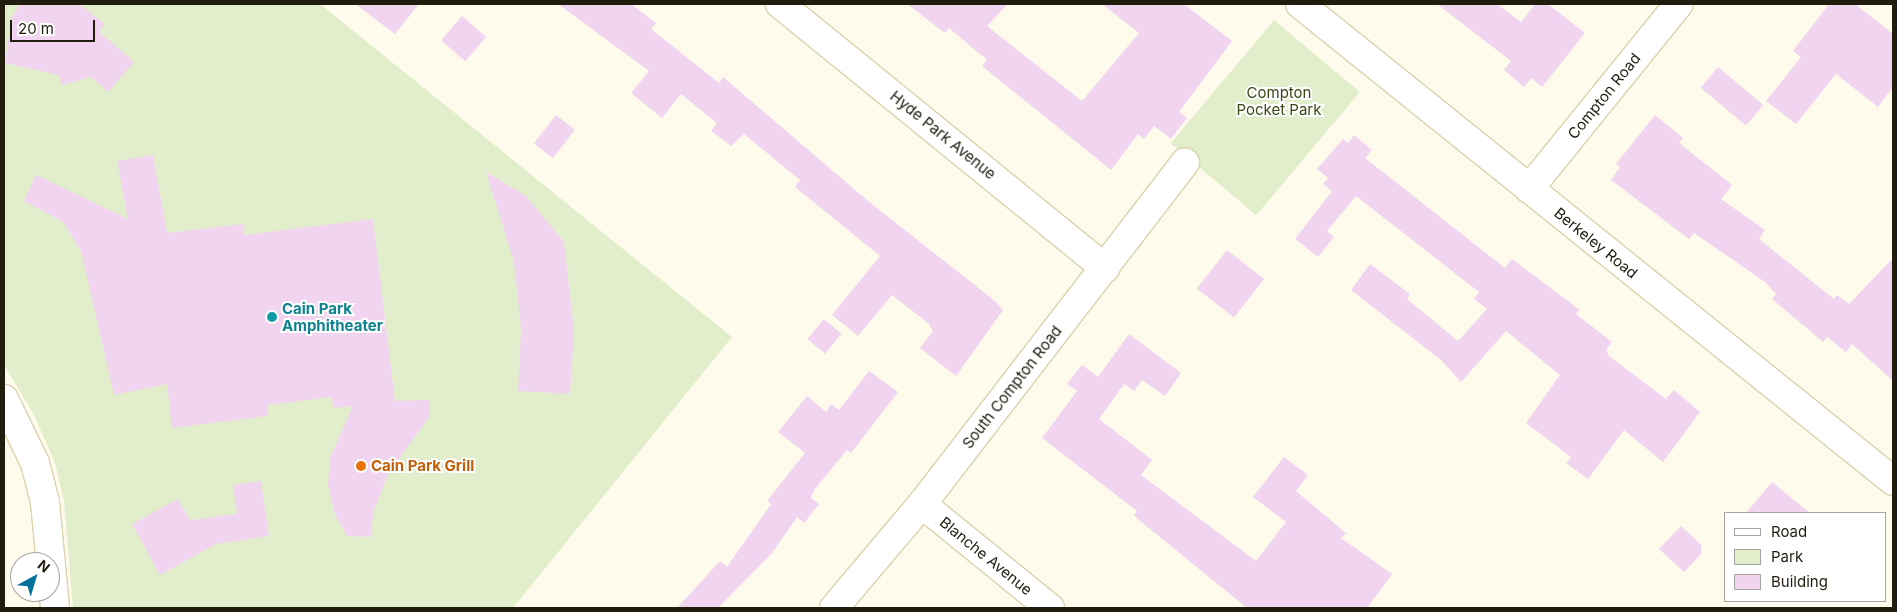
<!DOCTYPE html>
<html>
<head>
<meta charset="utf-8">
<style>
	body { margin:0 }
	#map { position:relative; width:1897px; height:612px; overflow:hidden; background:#fefbec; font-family:Inter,sans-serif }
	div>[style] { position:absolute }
	.green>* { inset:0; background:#e2eecb; transform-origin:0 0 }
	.building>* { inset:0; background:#f1d4ef; transform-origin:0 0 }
	.roads { filter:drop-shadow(1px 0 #dad3ae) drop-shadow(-1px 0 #dad3ae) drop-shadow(0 1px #dad3ae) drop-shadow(0 -1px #dad3ae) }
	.minor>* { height:28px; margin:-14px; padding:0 14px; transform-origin:14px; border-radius:14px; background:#fff }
	.dots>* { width:14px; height:14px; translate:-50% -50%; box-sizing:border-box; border:2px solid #fff; border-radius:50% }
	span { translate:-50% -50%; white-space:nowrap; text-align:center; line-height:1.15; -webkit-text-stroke:4px #fff; paint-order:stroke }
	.park-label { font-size:15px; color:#3a4714 }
	.street-label { font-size:15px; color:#201d0f }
	.culture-label { font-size:15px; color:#0d838f; font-weight:700 }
	.left { translate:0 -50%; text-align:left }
	.food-label { font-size:15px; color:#c56008; font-weight:700 }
	.frame { position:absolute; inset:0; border:5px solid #201d0f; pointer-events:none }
	.legend { position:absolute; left:1724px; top:512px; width:162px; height:90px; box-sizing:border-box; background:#fff; border:1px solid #a6a59f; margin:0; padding:6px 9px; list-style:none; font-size:15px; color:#201d0f }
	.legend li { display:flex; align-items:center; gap:10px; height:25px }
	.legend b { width:25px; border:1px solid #a6a59f }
	.north { position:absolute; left:10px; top:552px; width:50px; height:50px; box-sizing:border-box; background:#fff; border:1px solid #a6a59f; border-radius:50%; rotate:39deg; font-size:14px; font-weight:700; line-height:20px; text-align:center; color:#201d0f }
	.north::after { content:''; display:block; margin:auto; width:18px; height:22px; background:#04709c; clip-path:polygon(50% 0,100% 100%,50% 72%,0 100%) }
	.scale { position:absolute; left:10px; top:20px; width:85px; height:22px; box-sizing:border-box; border:2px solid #201d0f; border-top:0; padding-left:6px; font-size:15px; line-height:18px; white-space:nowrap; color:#201d0f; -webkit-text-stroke:4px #fff; paint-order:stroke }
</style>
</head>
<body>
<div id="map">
	<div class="green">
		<i style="clip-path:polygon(4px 4px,320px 4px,732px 337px,513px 608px,73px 608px,64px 501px,55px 463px,33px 413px,4px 365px)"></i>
		<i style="left:1274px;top:20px;width:112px;height:161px;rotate:40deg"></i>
	</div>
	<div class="building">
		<i style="clip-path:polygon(20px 4px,79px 4px,105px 24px,99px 32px,134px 62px,108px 92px,91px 77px,62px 85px,59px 75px,5px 63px,11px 19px)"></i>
		<i style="clip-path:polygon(355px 4px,419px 4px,395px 34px)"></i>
		<i style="clip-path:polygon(558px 4px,631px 4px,656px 23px,651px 29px,719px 83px,723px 77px,868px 201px,995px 301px,1003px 310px,956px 376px,920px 348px,933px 331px,928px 323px,892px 295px,858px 336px,832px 315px,880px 256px,795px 187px,800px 180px,744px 134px,731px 146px,711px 131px,717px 123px,681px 94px,662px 118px,631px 93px,649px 71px)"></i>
		<i style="clip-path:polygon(907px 4px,1008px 4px,987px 26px,1082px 101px,1139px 33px,1102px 4px,1184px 4px,1232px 41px,1179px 112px,1187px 118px,1171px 139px,1154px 126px,1144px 139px,1138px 134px,1111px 170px,982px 66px,987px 60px,949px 28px,945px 33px)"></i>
		<i style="clip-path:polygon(1437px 4px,1497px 4px,1521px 22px,1535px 4px,1548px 4px,1585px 33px,1542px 87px,1531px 78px,1524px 87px,1504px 70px,1511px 61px)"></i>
		<i style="clip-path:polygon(1829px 4px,1855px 4px,1893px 34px,1893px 87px,1878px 107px,1836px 74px,1796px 124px,1766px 101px,1801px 57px,1793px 51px)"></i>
		<i style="left:462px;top:16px;width:32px;height:32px;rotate:41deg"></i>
		<i style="left:1718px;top:67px;width:59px;height:27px;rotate:40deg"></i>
		<i style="left:556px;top:115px;width:24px;height:36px;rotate:38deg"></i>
		<i style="clip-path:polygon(1655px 115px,1683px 138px,1679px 143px,1732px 185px,1721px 199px,1765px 230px,1759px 239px,1834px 299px,1837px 295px,1849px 304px,1893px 258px,1893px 381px,1852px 344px,1846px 352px,1827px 337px,1823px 342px,1772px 299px,1776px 294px,1765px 282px,1694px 233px,1689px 239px,1611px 180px,1620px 167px,1616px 164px)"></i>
		<i style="clip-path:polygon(1354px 135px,1372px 150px,1365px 158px,1505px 268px,1512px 259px,1580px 310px,1576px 314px,1612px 342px,1606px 350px,1609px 356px,1666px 399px,1674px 390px,1700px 412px,1663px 462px,1624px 430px,1588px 479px,1566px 463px,1571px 457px,1526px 423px,1560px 375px,1506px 331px,1461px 382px,1441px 360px,1351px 290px,1370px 264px,1410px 294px,1407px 299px,1458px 341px,1487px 309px,1474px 299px,1479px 292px,1356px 196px,1327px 231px,1334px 237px,1318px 257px,1295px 239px,1332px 191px,1323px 184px,1328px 178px,1317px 169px,1343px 139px,1348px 143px)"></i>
		<i style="clip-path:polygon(153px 155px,167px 233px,243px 224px,244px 235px,373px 219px,395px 401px,429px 400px,429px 417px,388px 474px,373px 513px,371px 537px,347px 536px,335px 515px,328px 486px,330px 458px,353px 406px,333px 408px,332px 397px,267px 405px,268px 416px,172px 428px,167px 384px,114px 395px,81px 251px,63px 222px,24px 201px,36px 175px,128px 219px,117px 161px)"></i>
		<i style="clip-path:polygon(486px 172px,526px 196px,564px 242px,574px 331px,570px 394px,518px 391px,521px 329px,514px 262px)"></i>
		<i style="left:1227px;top:250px;width:47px;height:49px;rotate:38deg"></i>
		<i style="left:824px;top:319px;width:23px;height:26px;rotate:40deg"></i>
		<i style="clip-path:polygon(1129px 334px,1181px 373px,1165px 396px,1142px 380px,1134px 391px,1124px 384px,1099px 419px,1152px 460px,1141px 475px,1256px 561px,1286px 522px,1253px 497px,1284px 457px,1308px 475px,1296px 491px,1346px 533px,1341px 538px,1392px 574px,1367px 608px,1247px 608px,1139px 520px,1134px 515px,1137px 511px,1042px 438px,1077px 391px,1067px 384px,1082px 365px,1098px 377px)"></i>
		<i style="clip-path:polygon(869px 371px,898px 392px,851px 453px,847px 450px,814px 490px,811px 498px,819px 504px,804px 523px,797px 517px,772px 553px,718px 608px,677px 608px,720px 561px,727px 567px,771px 504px,767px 501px,805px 453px,778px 432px,807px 396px,826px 412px,831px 404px,839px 410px)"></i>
		<i style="clip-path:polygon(261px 481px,269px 536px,216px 544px,160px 575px,132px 524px,178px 499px,190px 520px,237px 514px,233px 485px)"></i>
		<i style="clip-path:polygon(1772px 482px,1810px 513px,1746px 513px)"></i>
		<i style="clip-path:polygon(1681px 526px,1701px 545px,1701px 554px,1684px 572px,1659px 549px)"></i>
	</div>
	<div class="roads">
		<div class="minor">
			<i style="left:780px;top:4px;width:419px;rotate:39.1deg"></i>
			<i style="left:1300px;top:4px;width:761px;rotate:38.81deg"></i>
			<i style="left:1529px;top:189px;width:238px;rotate:-51deg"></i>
			<i style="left:4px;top:399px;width:71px;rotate:64.2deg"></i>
			<i style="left:35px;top:463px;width:40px;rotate:75.6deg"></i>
			<i style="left:45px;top:502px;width:106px;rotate:84.6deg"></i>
			<i style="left:922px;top:504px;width:165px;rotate:39.1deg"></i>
			<i style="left:834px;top:608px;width:136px;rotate:-49.8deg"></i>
			<i style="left:922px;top:504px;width:431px;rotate:-52.4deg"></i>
		</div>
	</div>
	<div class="dots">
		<i style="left:272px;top:317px;background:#0f9aa8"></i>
		<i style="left:361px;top:466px;background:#e8710a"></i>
	</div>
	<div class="park-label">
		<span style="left:1279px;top:101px">Compton<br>Pocket Park</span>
	</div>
	<div class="street-label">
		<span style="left:1604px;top:96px;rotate:-51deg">Compton Road</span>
		<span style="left:943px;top:135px;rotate:39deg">Hyde Park Avenue</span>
		<span style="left:1596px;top:243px;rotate:39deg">Berkeley Road</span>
		<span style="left:1012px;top:387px;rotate:-52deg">South Compton Road</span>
		<span style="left:986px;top:556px;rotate:39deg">Blanche Avenue</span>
	</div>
	<div class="culture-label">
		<span class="left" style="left:282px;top:317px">Cain Park<br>Amphitheater</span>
	</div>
	<div class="food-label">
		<span class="left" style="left:371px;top:466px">Cain Park Grill</span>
	</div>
	<div class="frame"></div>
	<ul class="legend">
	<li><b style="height:6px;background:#fff"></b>Road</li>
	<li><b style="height:14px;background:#e2eecb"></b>Park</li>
	<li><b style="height:14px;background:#f1d4ef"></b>Building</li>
	</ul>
	<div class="north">N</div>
	<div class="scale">20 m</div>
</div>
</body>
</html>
